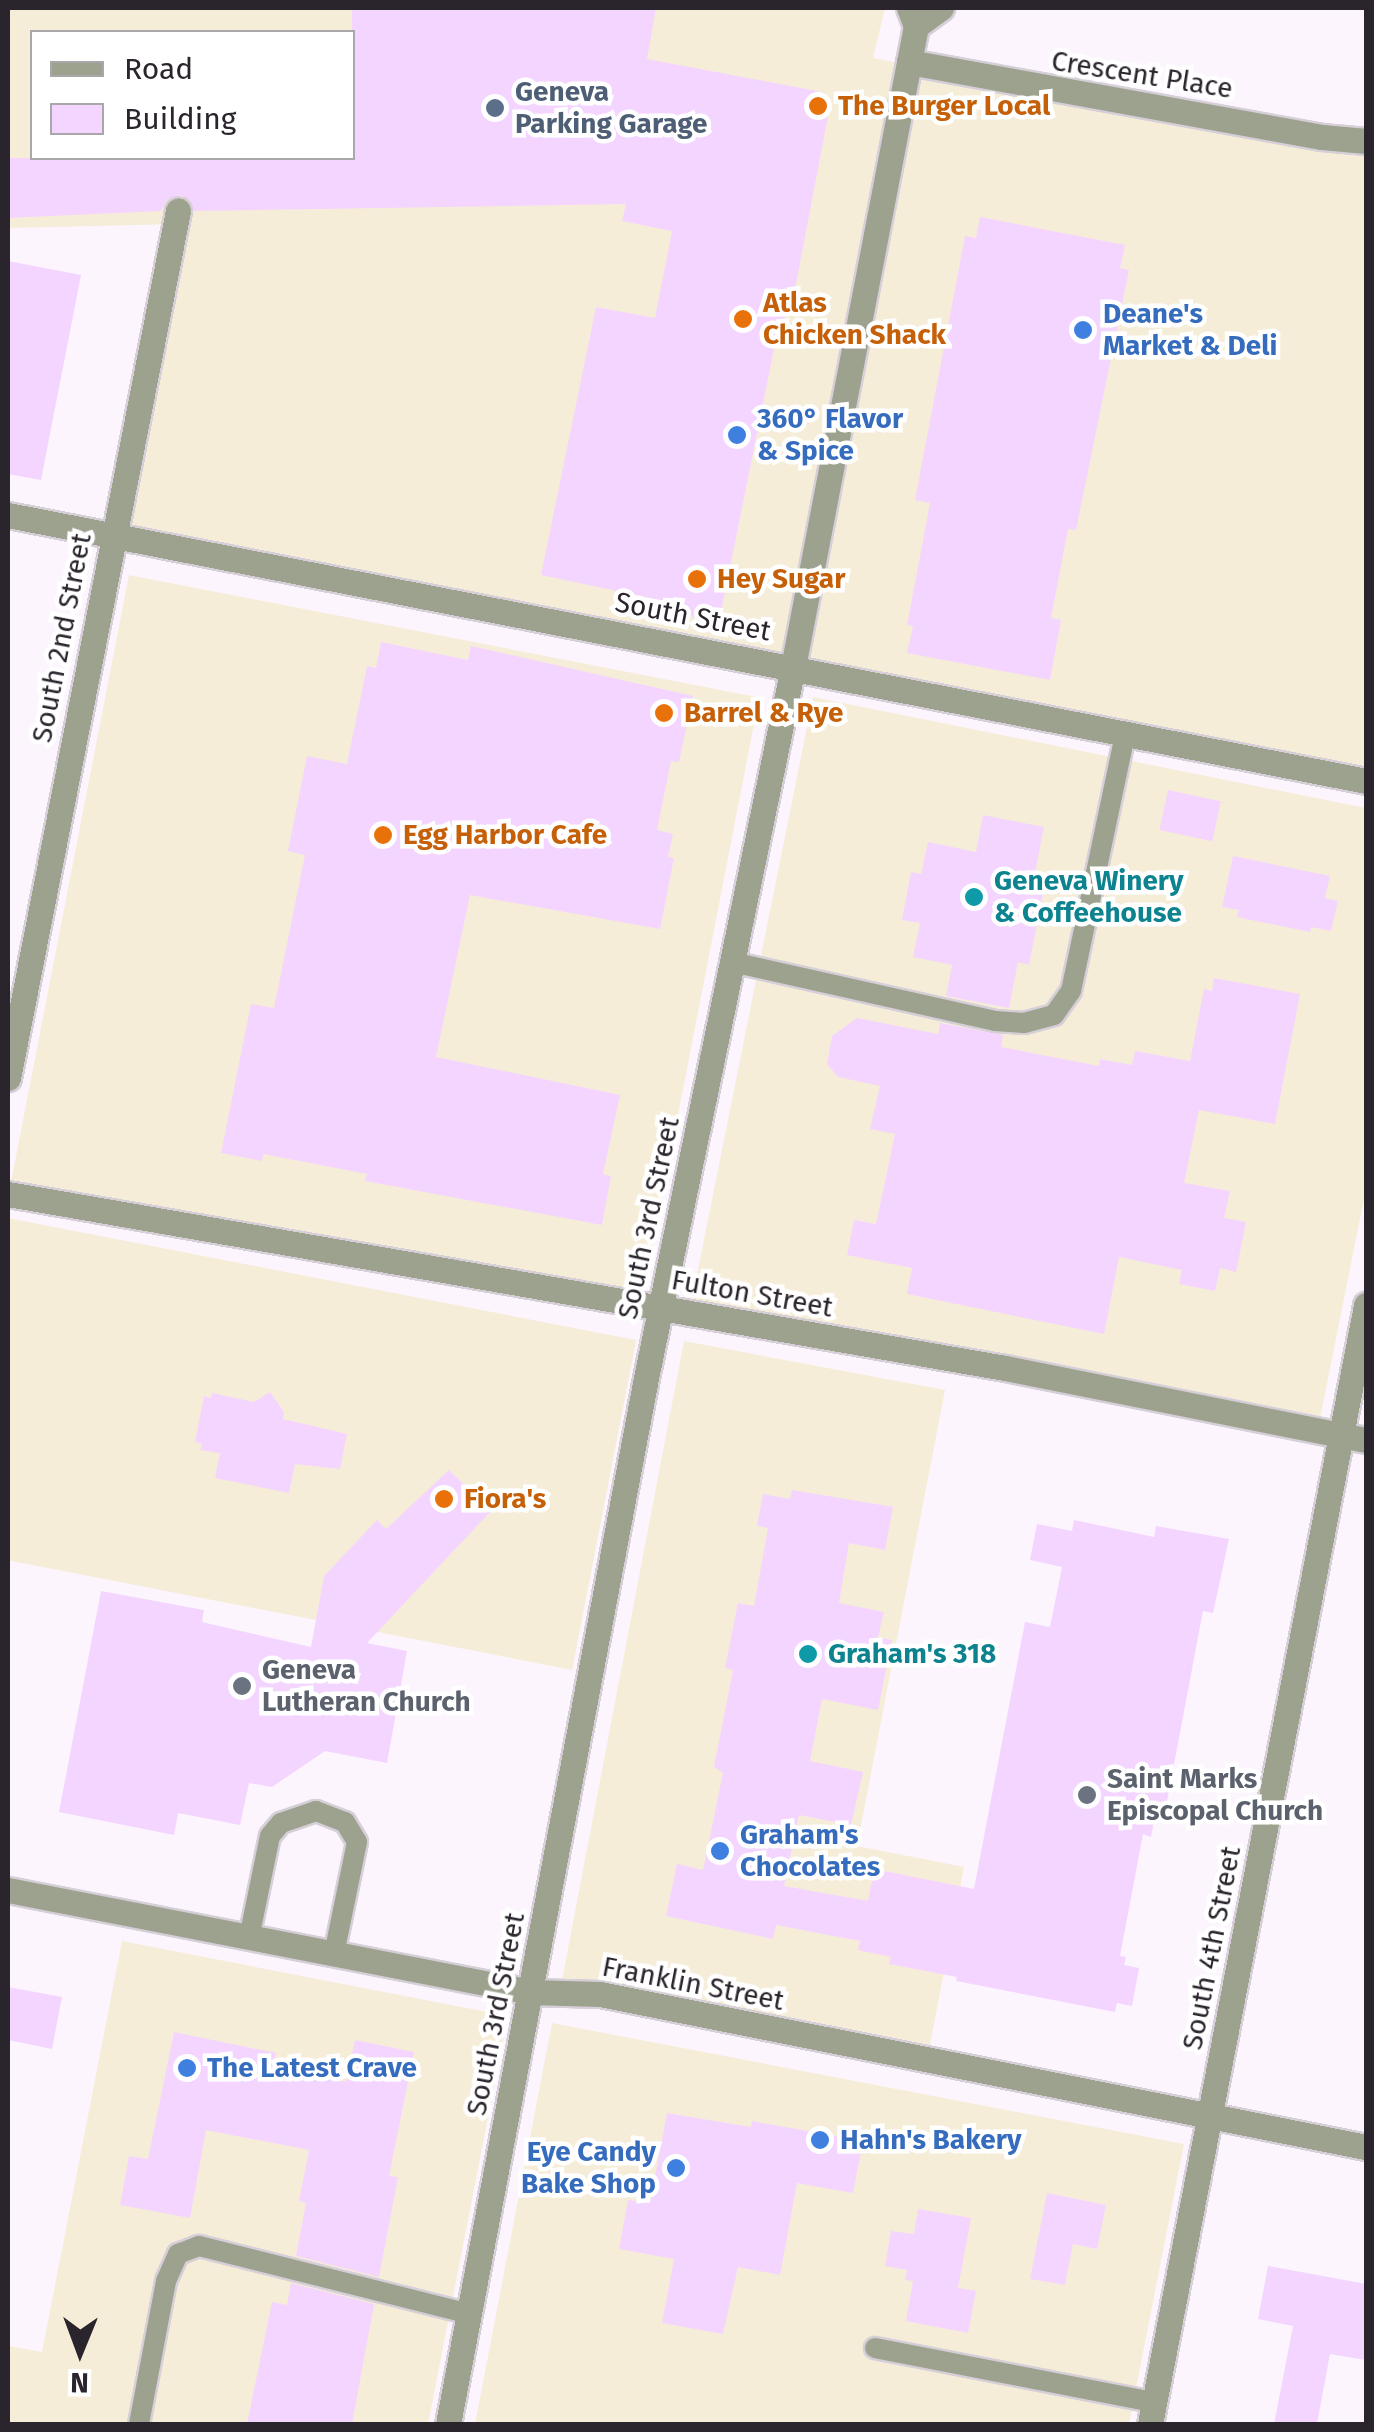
<!DOCTYPE html>
<html>
<head>
<meta charset="utf-8">
<style>
	body { margin:0 }
	#map { position:relative; width:1374px; height:2432px; overflow:hidden; background:#fcf5fe; font-family:"Fira Sans",sans-serif }
	div>[style] { position:absolute }
	.commercial>* { inset:0; background:#f6edd8; transform-origin:0 0 }
	.building>* { inset:0; background:#f4d5ff; transform-origin:0 0 }
	.roads { filter:drop-shadow(2px 0 #d6cfd8) drop-shadow(-2px 0 #d6cfd8) drop-shadow(0 2px #d6cfd8) drop-shadow(0 -2px #d6cfd8) }
	.lane>* { height:20px; margin:-10px; padding:0 10px; transform-origin:10px; border-radius:10px; background:#9ca28e }
	.street>* { height:25px; margin:-12.5px; padding:0 12.5px; transform-origin:12.5px; border-radius:12.5px; background:#9ca28e }
	.dots>* { width:28px; height:28px; translate:-50% -50%; box-sizing:border-box; border:5px solid #fff; border-radius:50% }
	span { translate:-50% -50%; white-space:nowrap; text-align:center; line-height:1.15; -webkit-text-stroke:9px #fff; paint-order:stroke }
	.street-label { font-size:28px; color:#2a242c }
	.service-label { font-size:28px; color:#4e5e75; font-weight:700 }
	.left { translate:0 -50%; text-align:left }
	.food-label { font-size:28px; color:#c56008; font-weight:700 }
	.shop-label { font-size:28px; color:#366cbe; font-weight:700 }
	.right { translate:-100% -50%; text-align:right }
	.culture-label { font-size:28px; color:#0d838f; font-weight:700 }
	.worship-label { font-size:28px; color:#5b616d; font-weight:700 }
	.frame { position:absolute; inset:0; border:10px solid #2a242c; pointer-events:none }
	.legend { position:absolute; left:30px; top:30px; width:325px; height:130px; box-sizing:border-box; background:#fff; border:2px solid #aaa7ab; margin:0; padding:12px 18px; list-style:none; font-size:30px; color:#2a242c }
	.legend li { display:flex; align-items:center; gap:20px; height:50px }
	.legend b { width:50px; border:2px solid #aaa7ab }
	.north { position:absolute; left:30px; top:2302px; width:100px; height:100px; -webkit-text-stroke:8px #fff; paint-order:stroke; rotate:181deg; font-size:28px; font-weight:700; line-height:40px; text-align:center; color:#2a242c }
	.north::after { content:''; display:block; margin:auto; width:35px; height:45px; background:#2a242c; clip-path:polygon(50% 0,100% 100%,50% 72%,0 100%) }
</style>
</head>
<body>
<div id="map">
	<div class="commercial">
		<i style="clip-path:polygon(evenodd,8px 8px,885px 8px,873px 58px,1366px 155px,1366px 769px,121px 529px,181px 224px,8px 228px,8px 8px,32px 32px,352px 32px,352px 158px,32px 158px,32px 32px)"></i>
		<i style="left:129px;top:575px;width:642px;height:616px;rotate:11deg"></i>
		<i style="clip-path:polygon(813px 697px,1366px 808px,1366px 1189px,1319px 1424px,692px 1299px)"></i>
		<i style="left:8px;top:1218px;width:640px;height:336px;rotate:11deg"></i>
		<i style="clip-path:polygon(684px 1341px,945px 1390px,857px 1846px,964px 1867px,929px 2050px,562px 1980px)"></i>
		<i style="clip-path:polygon(122px 1941px,508px 2016px,428px 2424px,8px 2424px,8px 2346px,42px 2352px)"></i>
		<i style="clip-path:polygon(552px 2023px,1184px 2144px,1129px 2424px,475px 2424px)"></i>
	</div>
	<div class="building">
		<i style="clip-path:polygon(352px 8px,656px 8px,647px 59px,817px 91px,829px 111px,794px 294px,791px 293px,780px 340px,776px 339px,719px 622px,648px 608px,650px 598px,541px 575px,596px 307px,655px 318px,672px 231px,622px 221px,626px 204px,194px 211px,189px 200px,180px 195px,166px 200px,161px 211px,8px 218px,8px 158px,352px 158px)"></i>
		<i style="clip-path:polygon(980px 217px,1125px 245px,1120px 268px,1129px 270px,1076px 530px,1068px 529px,1051px 618px,1061px 620px,1050px 680px,907px 653px,913px 626px,907px 625px,930px 503px,915px 500px,965px 236px,976px 238px)"></i>
		<i style="clip-path:polygon(8px 261px,81px 275px,41px 480px,8px 474px)"></i>
		<i style="clip-path:polygon(381px 642px,468px 660px,471px 646px,693px 696px,679px 762px,671px 761px,657px 830px,673px 834px,668px 857px,674px 858px,660px 929px,470px 895px,436px 1057px,620px 1095px,603px 1174px,611px 1176px,602px 1225px,365px 1181px,367px 1174px,263px 1154px,262px 1161px,221px 1153px,251px 1004px,274px 1008px,305px 855px,288px 851px,307px 756px,347px 764px,367px 666px,376px 668px)"></i>
		<i style="left:1168px;top:790px;width:54px;height:41px;rotate:12deg"></i>
		<i style="clip-path:polygon(983px 815px,1044px 827px,1035px 872px,1047px 874px,1029px 965px,1018px 962px,1009px 1008px,946px 996px,952px 965px,913px 957px,920px 923px,902px 920px,911px 872px,921px 874px,928px 842px,976px 852px)"></i>
		<i style="clip-path:polygon(1233px 856px,1330px 876px,1325px 898px,1338px 901px,1331px 931px,1311px 927px,1310px 932px,1237px 917px,1239px 910px,1222px 907px)"></i>
		<i style="clip-path:polygon(1214px 978px,1300px 994px,1275px 1124px,1199px 1110px,1184px 1183px,1230px 1191px,1224px 1218px,1246px 1222px,1236px 1272px,1220px 1268px,1215px 1291px,1179px 1284px,1182px 1270px,1119px 1257px,1104px 1334px,907px 1294px,912px 1268px,847px 1255px,854px 1220px,876px 1224px,895px 1134px,870px 1129px,880px 1086px,838px 1077px,827px 1064px,832px 1036px,857px 1018px,938px 1034px,940px 1023px,1003px 1035px,1001px 1047px,1099px 1066px,1100px 1059px,1132px 1065px,1135px 1051px,1190px 1061px,1204px 989px,1212px 991px)"></i>
		<i style="clip-path:polygon(270px 1392px,284px 1412px,283px 1419px,347px 1434px,340px 1469px,295px 1464px,289px 1493px,215px 1478px,220px 1453px,200px 1450px,202px 1444px,195px 1442px,204px 1396px,211px 1398px,212px 1393px,254px 1402px)"></i>
		<i style="clip-path:polygon(449px 1470px,491px 1511px,367px 1643px,407px 1651px,387px 1763px,325px 1751px,272px 1787px,249px 1783px,240px 1825px,178px 1813px,174px 1835px,59px 1812px,101px 1591px,204px 1610px,202px 1622px,311px 1647px,324px 1576px,377px 1520px,386px 1529px)"></i>
		<i style="clip-path:polygon(792px 1490px,893px 1507px,885px 1550px,849px 1543px,839px 1603px,884px 1612px,878px 1637px,892px 1640px,878px 1710px,822px 1699px,810px 1761px,863px 1772px,851px 1825px,799px 1815px,784px 1886px,868px 1901px,874px 1869px,974px 1889px,1025px 1622px,1050px 1627px,1062px 1567px,1030px 1560px,1037px 1524px,1072px 1531px,1074px 1520px,1154px 1537px,1156px 1526px,1229px 1539px,1213px 1613px,1203px 1611px,1164px 1817px,1155px 1816px,1151px 1837px,1143px 1834px,1120px 1956px,1126px 1957px,1124px 1965px,1139px 1968px,1132px 2006px,1117px 2003px,1115px 2012px,956px 1981px,957px 1977px,889px 1964px,891px 1957px,858px 1950px,860px 1941px,776px 1925px,773px 1939px,666px 1916px,677px 1864px,703px 1870px,723px 1773px,714px 1767px,733px 1670px,725px 1668px,738px 1603px,754px 1606px,768px 1528px,757px 1526px,763px 1494px,790px 1499px)"></i>
		<i style="clip-path:polygon(8px 1987px,62px 1997px,52px 2049px,8px 2040px)"></i>
		<i style="clip-path:polygon(174px 2032px,276px 2053px,273px 2067px,346px 2082px,355px 2040px,414px 2052px,389px 2176px,398px 2177px,379px 2277px,296px 2256px,306px 2203px,299px 2201px,309px 2150px,206px 2130px,190px 2218px,120px 2205px,129px 2156px,148px 2159px)"></i>
		<i style="clip-path:polygon(667px 2113px,751px 2127px,752px 2121px,863px 2141px,853px 2193px,797px 2183px,780px 2275px,738px 2267px,723px 2334px,662px 2323px,674px 2259px,619px 2249px,628px 2200px,650px 2203px)"></i>
		<i style="clip-path:polygon(1047px 2193px,1106px 2205px,1097px 2249px,1073px 2244px,1065px 2285px,1030px 2279px)"></i>
		<i style="clip-path:polygon(918px 2209px,971px 2218px,958px 2288px,976px 2291px,968px 2333px,906px 2321px,913px 2281px,905px 2280px,907px 2270px,885px 2266px,891px 2231px,914px 2234px)"></i>
		<i style="clip-path:polygon(1268px 2266px,1366px 2284px,1366px 2360px,1330px 2354px,1317px 2424px,1274px 2424px,1293px 2326px,1258px 2319px)"></i>
		<i style="clip-path:polygon(291px 2283px,374px 2304px,352px 2424px,247px 2424px,272px 2302px,287px 2305px)"></i>
	</div>
	<div class="roads">
		<div class="lane">
			<i style="left:732px;top:962px;width:270px;rotate:12.6deg"></i>
			<i style="left:995px;top:1021px;width:29px;rotate:4deg"></i>
			<i style="left:1024px;top:1023px;width:31px;rotate:-15deg"></i>
			<i style="left:1054px;top:1015px;width:29px;rotate:-55deg"></i>
			<i style="left:1071px;top:991px;width:263px;rotate:-78.1deg"></i>
			<i style="left:249px;top:1938px;width:104px;rotate:-78.4deg"></i>
			<i style="left:270px;top:1836px;width:17px;rotate:-50deg"></i>
			<i style="left:281px;top:1823px;width:37px;rotate:-19deg"></i>
			<i style="left:316px;top:1811px;width:31px;rotate:21deg"></i>
			<i style="left:345px;top:1822px;width:23px;rotate:59deg"></i>
			<i style="left:357px;top:1842px;width:114px;rotate:101.6deg"></i>
			<i style="left:875px;top:2348px;width:284px;rotate:11deg"></i>
			<i style="left:139px;top:2424px;width:146px;rotate:-79.3deg"></i>
			<i style="left:166px;top:2281px;width:30px;rotate:-66deg"></i>
			<i style="left:178px;top:2254px;width:22px;rotate:-21deg"></i>
			<i style="left:199px;top:2246px;width:278px;rotate:14.1deg"></i>
		</div>
		<div class="street">
			<i style="left:916px;top:26px;width:31px;rotate:-36deg"></i>
			<i style="left:909px;top:62px;width:420px;rotate:10.3deg"></i>
			<i style="left:1322px;top:137px;width:44px;rotate:5.2deg"></i>
			<i style="left:8px;top:515px;width:1384px;rotate:11.08deg"></i>
			<i style="left:8px;top:1078px;width:884px;rotate:-78.91deg"></i>
			<i style="left:8px;top:1194px;width:1012px;rotate:9.9deg"></i>
			<i style="left:1005px;top:1368px;width:368px;rotate:11.3deg"></i>
			<i style="left:8px;top:1890px;width:533px;rotate:11.04deg"></i>
			<i style="left:531px;top:1992px;width:69px;rotate:1.7deg"></i>
			<i style="left:600px;top:1994px;width:781px;rotate:11.3deg"></i>
			<i style="left:448px;top:2424px;width:1065px;rotate:-79.28deg"></i>
			<i style="left:646px;top:1378px;width:726px;rotate:-78.32deg"></i>
			<i style="left:793px;top:667px;width:653px;rotate:-79.14deg"></i>
			<i style="left:916px;top:26px;width:19px;rotate:-111deg"></i>
			<i style="left:1150px;top:2424px;width:1140px;rotate:-79.07deg"></i>
		</div>
	</div>
	<div class="dots">
		<i style="left:818px;top:106px;background:#e8710a"></i>
		<i style="left:495px;top:108px;background:#5c6f8a"></i>
		<i style="left:743px;top:319px;background:#e8710a"></i>
		<i style="left:1083px;top:330px;background:#3f7fe0"></i>
		<i style="left:737px;top:435px;background:#3f7fe0"></i>
		<i style="left:697px;top:579px;background:#e8710a"></i>
		<i style="left:664px;top:713px;background:#e8710a"></i>
		<i style="left:383px;top:835px;background:#e8710a"></i>
		<i style="left:974px;top:897px;background:#0f9aa8"></i>
		<i style="left:444px;top:1499px;background:#e8710a"></i>
		<i style="left:808px;top:1654px;background:#0f9aa8"></i>
		<i style="left:242px;top:1686px;background:#6b7280"></i>
		<i style="left:1087px;top:1795px;background:#6b7280"></i>
		<i style="left:720px;top:1851px;background:#3f7fe0"></i>
		<i style="left:187px;top:2068px;background:#3f7fe0"></i>
		<i style="left:820px;top:2140px;background:#3f7fe0"></i>
		<i style="left:676px;top:2168px;background:#3f7fe0"></i>
	</div>
	<div class="street-label">
		<span style="left:1142px;top:75px;rotate:9deg">Crescent Place</span>
		<span style="left:693px;top:617px;rotate:11deg">South Street</span>
		<span style="left:62px;top:638px;rotate:-79deg">South 2nd Street</span>
		<span style="left:649px;top:1218px;rotate:-78deg">South 3rd Street</span>
		<span style="left:752px;top:1294px;rotate:10deg">Fulton Street</span>
		<span style="left:1212px;top:1948px;rotate:-79deg">South 4th Street</span>
		<span style="left:693px;top:1984px;rotate:11deg">Franklin Street</span>
		<span style="left:496px;top:2014px;rotate:-79deg">South 3rd Street</span>
	</div>
	<div class="service-label">
		<span class="left" style="left:515px;top:108px">Geneva<br>Parking Garage</span>
	</div>
	<div class="food-label">
		<span class="left" style="left:838px;top:106px">The Burger Local</span>
		<span class="left" style="left:763px;top:319px">Atlas<br>Chicken Shack</span>
		<span class="left" style="left:717px;top:579px">Hey Sugar</span>
		<span class="left" style="left:684px;top:713px">Barrel &amp; Rye</span>
		<span class="left" style="left:403px;top:835px">Egg Harbor Cafe</span>
		<span class="left" style="left:464px;top:1499px">Fiora's</span>
	</div>
	<div class="shop-label">
		<span class="left" style="left:1103px;top:330px">Deane's<br>Market &amp; Deli</span>
		<span class="left" style="left:757px;top:435px">360° Flavor<br>&amp; Spice</span>
		<span class="left" style="left:740px;top:1851px">Graham's<br>Chocolates</span>
		<span class="left" style="left:207px;top:2068px">The Latest Crave</span>
		<span class="left" style="left:840px;top:2140px">Hahn's Bakery</span>
		<span class="right" style="left:656px;top:2168px">Eye Candy<br>Bake Shop</span>
	</div>
	<div class="culture-label">
		<span class="left" style="left:994px;top:897px">Geneva Winery<br>&amp; Coffeehouse</span>
		<span class="left" style="left:828px;top:1654px">Graham's 318</span>
	</div>
	<div class="worship-label">
		<span class="left" style="left:262px;top:1686px">Geneva<br>Lutheran Church</span>
		<span class="left" style="left:1107px;top:1795px">Saint Marks<br>Episcopal Church</span>
	</div>
	<div class="frame"></div>
	<ul class="legend">
	<li><b style="height:12px;background:#9ca28e"></b>Road</li>
	<li><b style="height:28px;background:#f4d5ff"></b>Building</li>
	</ul>
	<div class="north">N</div>
</div>
</body>
</html>
